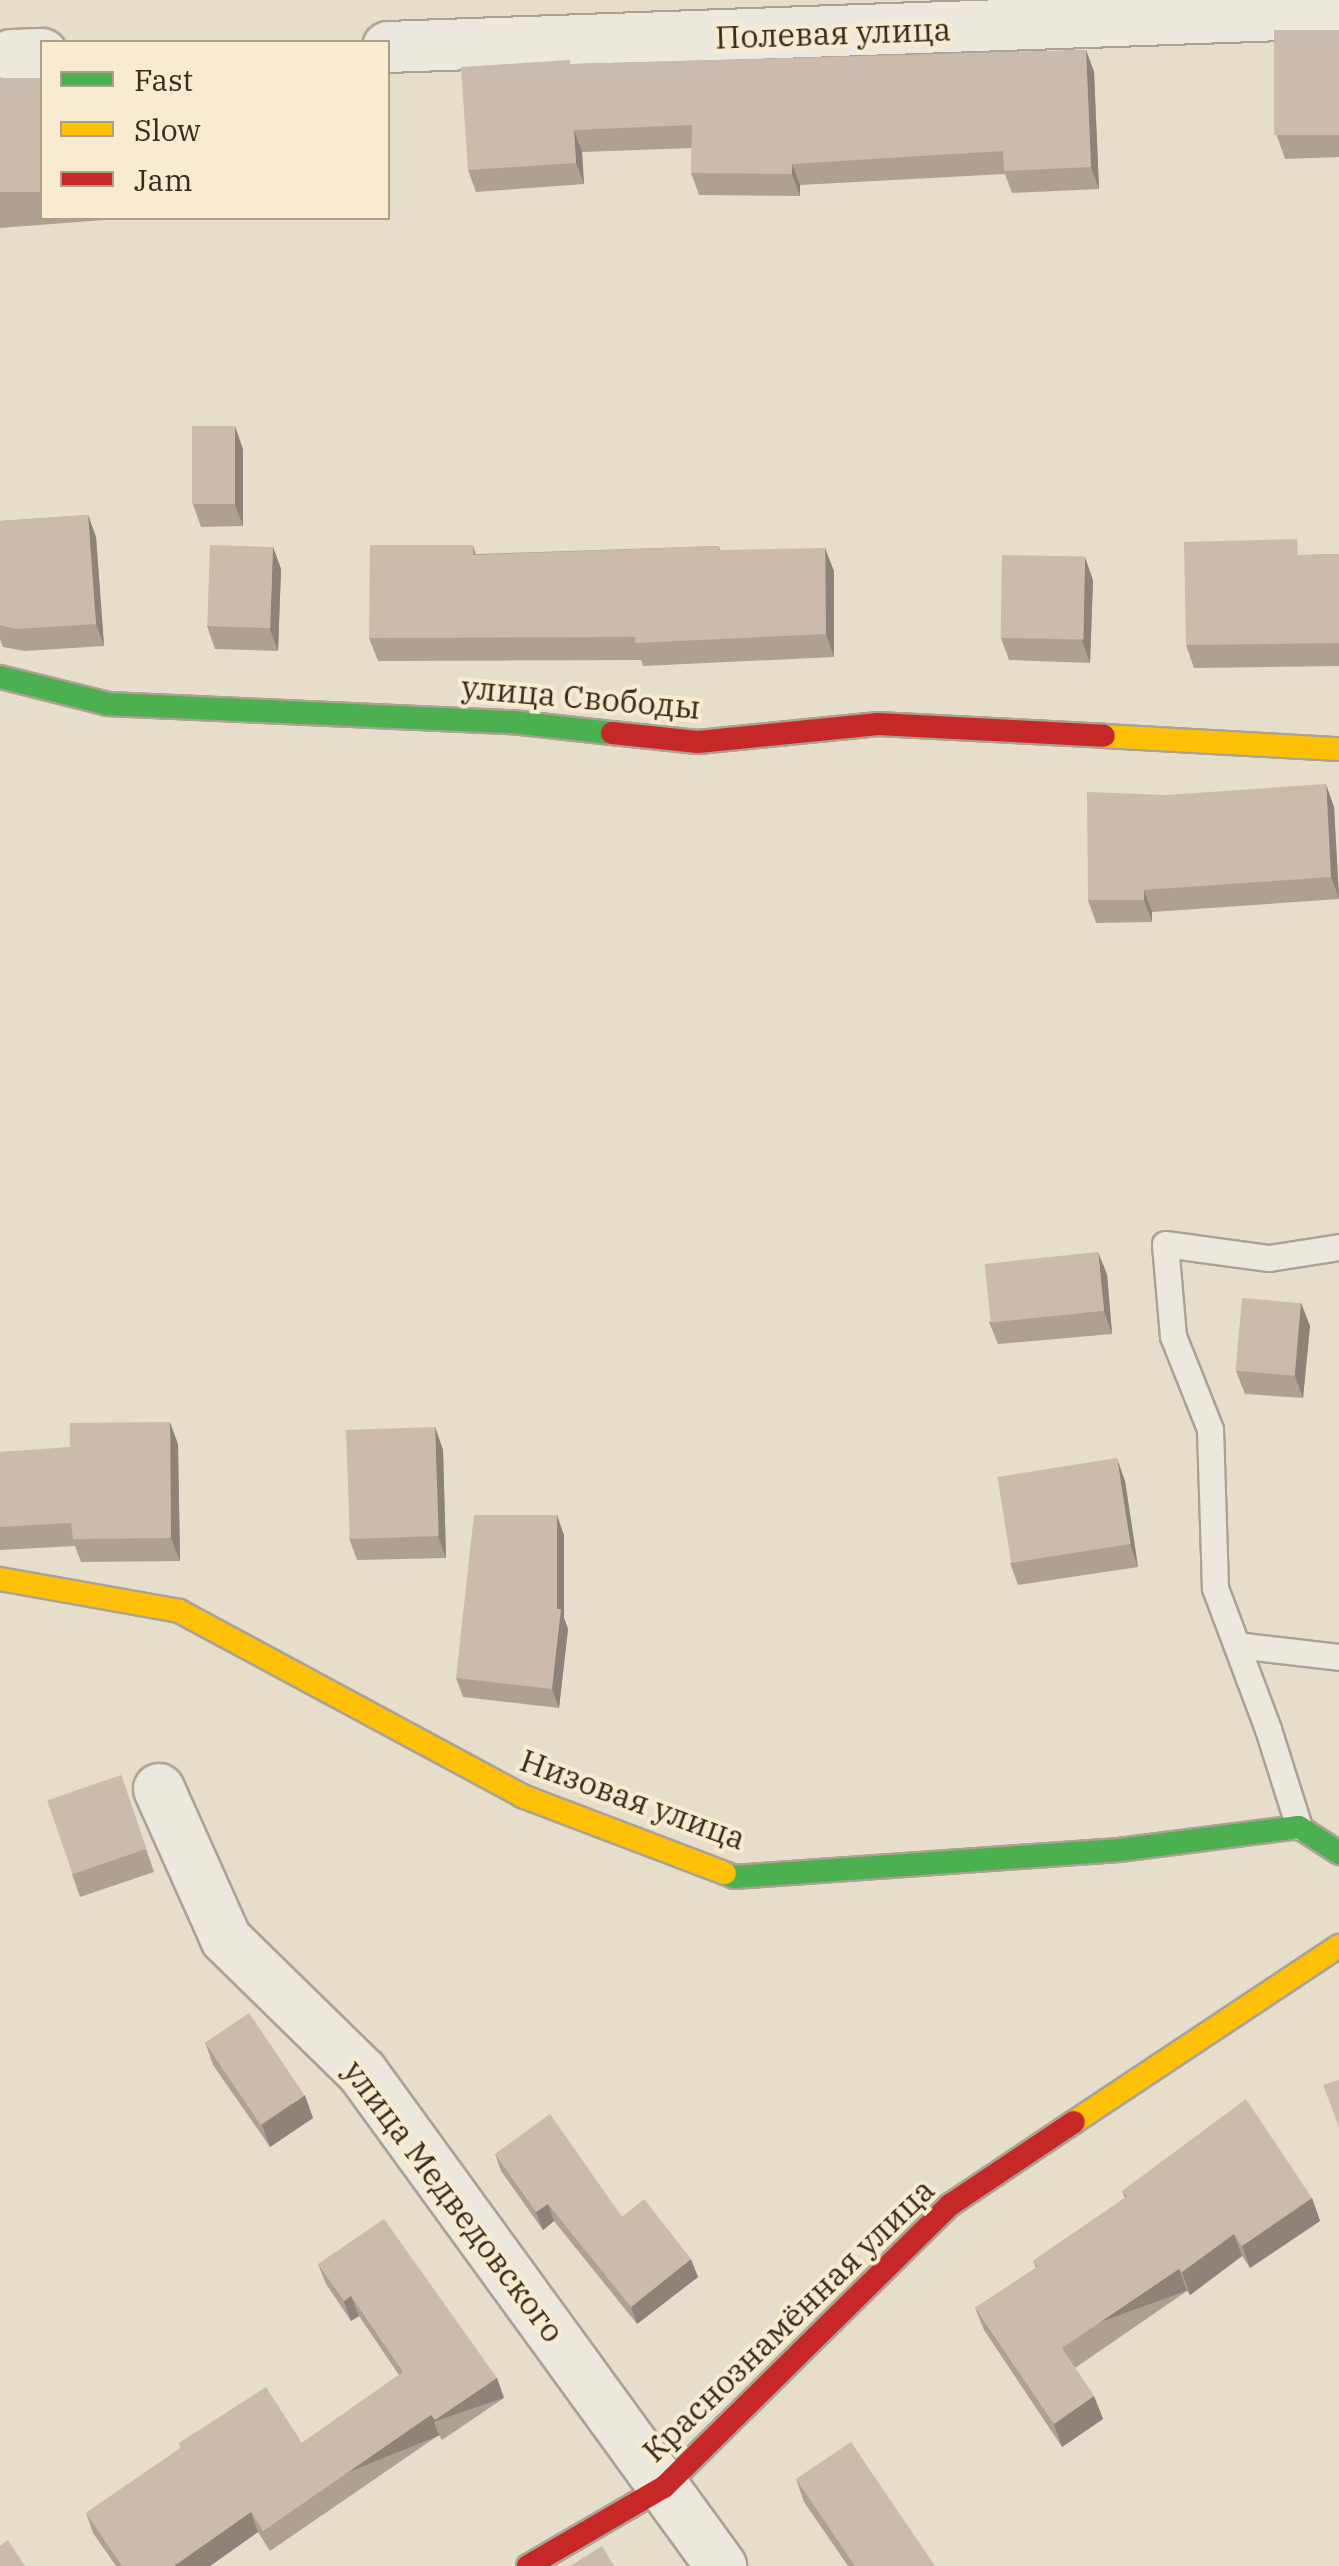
<!DOCTYPE html>
<html>
<head>
<meta charset="utf-8">
<style>
	body { margin:0 }
	#map { position:relative; width:1339px; height:2566px; overflow:hidden; background:#e6ddcb; font-family:"IBM Plex Serif",serif }
	div>[style] { position:absolute }
	.roads { filter:drop-shadow(2px 0 #aba294) drop-shadow(-2px 0 #aba294) drop-shadow(0 2px #aba294) drop-shadow(0 -2px #aba294) }
	.lane>* { height:25px; margin:-12.5px; padding:0 12.5px; transform-origin:12.5px; border-radius:12.5px; background:#ede8de }
	.street>* { height:50px; margin:-25px; padding:0 25px; transform-origin:25px; border-radius:25px; background:#ede8de }
	.fast>* { height:22px; margin:-11px; padding:0 11px; transform-origin:11px; border-radius:11px; background:#4caf50 }
	.slow>* { height:22px; margin:-11px; padding:0 11px; transform-origin:11px; border-radius:11px; background:#ffc107 }
	.jam>* { height:22px; margin:-11px; padding:0 11px; transform-origin:11px; border-radius:11px; background:#c62828 }
	.wall>* { inset:0; background:#aea194 }
	.shaded-wall>* { inset:0; background:#8d8378; transform-origin:0 0 }
	.building>* { inset:0; background:#cabbac; transform-origin:0 0 }
	span { translate:-50% -50%; white-space:nowrap; text-align:center; line-height:1.15; -webkit-text-stroke:8px #f8ebd0; paint-order:stroke }
	.street-label { font-size:32px; color:#3a2a1c }
	.legend { position:absolute; left:40px; top:40px; width:350px; height:180px; box-sizing:border-box; background:#f8ebd0; border:2px solid #ac9e88; margin:0; padding:12px 18px; list-style:none; font-size:30px; color:#3a2a1c }
	.legend li { display:flex; align-items:center; gap:20px; height:50px }
	.legend b { width:50px; border:2px solid #ac9e88 }
</style>
</head>
<body>
<div id="map">
	<div class="roads">
		<div class="lane">
			<i style="left:1237px;top:1645px;width:103px;rotate:6.7deg"></i>
			<i style="left:1299px;top:1827px;width:103px;rotate:-107.6deg"></i>
			<i style="left:1268px;top:1729px;width:151px;rotate:-110.6deg"></i>
			<i style="left:1215px;top:1588px;width:159px;rotate:-91.8deg"></i>
			<i style="left:1210px;top:1429px;width:100px;rotate:-111.7deg"></i>
			<i style="left:1173px;top:1336px;width:92px;rotate:-95deg"></i>
			<i style="left:1165px;top:1244px;width:105px;rotate:7.7deg"></i>
			<i style="left:1269px;top:1258px;width:71px;rotate:-8.9deg"></i>
		</div>
		<div class="street">
			<i style="left:388px;top:47px;width:952px;rotate:-2.05deg"></i>
			<i style="left:11px;top:55px;width:31px;rotate:-2deg"></i>
			<i style="left:159px;top:1789px;width:164px;rotate:65.9deg"></i>
			<i style="left:226px;top:1939px;width:190px;rotate:44.4deg"></i>
			<i style="left:362px;top:2072px;width:611px;rotate:53.99deg"></i>
		</div>
		<div class="fast">
			<i style="left:0;top:677px;width:111px;rotate:14deg"></i>
			<i style="left:108px;top:704px;width:404px;rotate:2.6deg"></i>
			<i style="left:512px;top:722px;width:101px;rotate:6.3deg"></i>
			<i style="left:725px;top:1873px;width:10px;rotate:24deg"></i>
			<i style="left:734px;top:1877px;width:386px;rotate:-4deg"></i>
			<i style="left:1119px;top:1850px;width:181px;rotate:-7.3deg"></i>
			<i style="left:1299px;top:1827px;width:48px;rotate:33deg"></i>
		</div>
		<div class="slow">
			<i style="left:1104px;top:736px;width:235px;rotate:3.2deg"></i>
			<i style="left:0;top:1579px;width:182px;rotate:10.1deg"></i>
			<i style="left:179px;top:1611px;width:390px;rotate:28.3deg"></i>
			<i style="left:522px;top:1796px;width:217px;rotate:20.8deg"></i>
			<i style="left:1074px;top:2122px;width:318px;rotate:-33.6deg"></i>
		</div>
		<div class="jam">
			<i style="left:612px;top:733px;width:86px;rotate:6deg"></i>
			<i style="left:698px;top:742px;width:181px;rotate:-5.7deg"></i>
			<i style="left:878px;top:724px;width:226px;rotate:3deg"></i>
			<i style="left:528px;top:2566px;width:157px;rotate:-30.2deg"></i>
			<i style="left:664px;top:2487px;width:402px;rotate:-44.6deg"></i>
			<i style="left:950px;top:2205px;width:149px;rotate:-33.8deg"></i>
		</div>
	</div>
	<div class="wall">
		<i style="clip-path:polygon(1339px 30px,1339px 157px,1285px 159px,1277px 136px)"></i>
		<i style="clip-path:polygon(1086px 50px,1094px 72px,1099px 189px,1012px 193px,1005px 174px,800px 185px,800px 196px,699px 195px,691px 173px,692px 148px,582px 152px,584px 184px,476px 192px,468px 170px,572px 64px)"></i>
		<i style="clip-path:polygon(42px 78px,42px 218px,104px 218px,104px 220px,0 228px,0 82px)"></i>
		<i style="clip-path:polygon(243px 449px,243px 526px,201px 527px,193px 504px)"></i>
		<i style="clip-path:polygon(88px 515px,96px 537px,104px 646px,25px 651px,3px 647px,0 639px,0 521px)"></i>
		<i style="clip-path:polygon(473px 545px,476px 554px,719px 546px,720px 550px,834px 571px,834px 657px,643px 666px,641px 660px,378px 661px,369px 638px)"></i>
		<i style="clip-path:polygon(273px 547px,281px 569px,278px 651px,215px 649px,207px 626px)"></i>
		<i style="clip-path:polygon(1339px 554px,1339px 666px,1194px 668px,1186px 645px,1303px 555px)"></i>
		<i style="clip-path:polygon(1093px 580px,1090px 663px,1009px 660px,1001px 638px)"></i>
		<i style="clip-path:polygon(1334px 807px,1339px 899px,1152px 912px,1152px 922px,1096px 923px,1088px 900px)"></i>
		<i style="clip-path:polygon(1107px 1274px,1112px 1334px,998px 1344px,989px 1322px)"></i>
		<i style="clip-path:polygon(1301px 1303px,1310px 1326px,1303px 1398px,1245px 1394px,1236px 1371px)"></i>
		<i style="clip-path:polygon(435px 1427px,443px 1450px,446px 1558px,357px 1560px,349px 1538px)"></i>
		<i style="clip-path:polygon(178px 1444px,180px 1561px,81px 1562px,75px 1546px,0 1550px,0 1452px)"></i>
		<i style="clip-path:polygon(1125px 1481px,1138px 1567px,1018px 1585px,1010px 1563px)"></i>
		<i style="clip-path:polygon(564px 1535px,564px 1618px,568px 1629px,559px 1708px,463px 1697px,456px 1678px)"></i>
		<i style="clip-path:polygon(121px 1775px,154px 1872px,80px 1897px,72px 1874px)"></i>
		<i style="clip-path:polygon(205px 2042px,313px 2118px,270px 2147px,213px 2065px)"></i>
		<i style="clip-path:polygon(495px 2154px,622px 2217px,698px 2277px,637px 2324px,554px 2221px,543px 2230px,501px 2171px)"></i>
		<i style="clip-path:polygon(1122px 2191px,1312px 2198px,1320px 2221px,1250px 2268px,1242px 2256px,1190px 2295px,1187px 2291px,1075px 2368px,1094px 2396px,1103px 2419px,1062px 2447px,984px 2330px,975px 2308px,1036px 2268px,1033px 2261px,1125px 2198px)"></i>
		<i style="clip-path:polygon(318px 2264px,497px 2378px,504px 2398px,442px 2440px,439px 2435px,270px 2551px,258px 2532px,210px 2566px,116px 2566px,93px 2533px,86px 2513px,181px 2448px,179px 2443px,302px 2443px,399px 2375px,359px 2316px,351px 2321px,326px 2284px)"></i>
		<i style="clip-path:polygon(796px 2479px,935px 2566px,848px 2566px,804px 2502px)"></i>
	</div>
	<div class="shaded-wall">
		<i style="clip-path:polygon(1086px 50px,1094px 72px,1099px 189px,1091px 167px)"></i>
		<i style="clip-path:polygon(574px 130px,582px 152px,584px 184px,576px 163px)"></i>
		<i style="clip-path:polygon(792px 164px,800px 185px,800px 196px,792px 174px)"></i>
		<i style="clip-path:polygon(235px 426px,243px 449px,243px 526px,235px 504px)"></i>
		<i style="clip-path:polygon(88px 515px,96px 537px,104px 646px,96px 624px)"></i>
		<i style="clip-path:polygon(273px 547px,281px 569px,278px 651px,270px 629px)"></i>
		<i style="clip-path:polygon(825px 548px,834px 571px,834px 657px,826px 634px)"></i>
		<i style="clip-path:polygon(1085px 557px,1093px 580px,1090px 663px,1082px 640px)"></i>
		<i style="clip-path:polygon(1326px 784px,1334px 807px,1339px 898px,1331px 877px)"></i>
		<i style="clip-path:polygon(1144px 890px,1152px 912px,1152px 922px,1144px 900px)"></i>
		<i style="clip-path:polygon(1098px 1252px,1107px 1274px,1112px 1334px,1104px 1311px)"></i>
		<i style="clip-path:polygon(1301px 1303px,1310px 1326px,1303px 1398px,1295px 1376px)"></i>
		<i style="clip-path:polygon(170px 1422px,178px 1444px,180px 1561px,171px 1538px)"></i>
		<i style="clip-path:polygon(435px 1427px,443px 1450px,446px 1558px,438px 1536px)"></i>
		<i style="clip-path:polygon(1117px 1458px,1125px 1481px,1138px 1567px,1130px 1544px)"></i>
		<i style="clip-path:polygon(557px 1515px,564px 1535px,564px 1618px,568px 1629px,559px 1708px,552px 1689px,557px 1609px)"></i>
		<i style="clip-path:polygon(305px 2095px,313px 2118px,270px 2147px,262px 2125px)"></i>
		<i style="clip-path:polygon(1312px 2198px,1320px 2221px,1250px 2268px,1242px 2246px)"></i>
		<i style="clip-path:polygon(548px 2204px,554px 2221px,543px 2230px,536px 2212px)"></i>
		<i style="clip-path:polygon(1234px 2234px,1242px 2256px,1190px 2295px,1182px 2272px)"></i>
		<i style="clip-path:polygon(691px 2259px,698px 2277px,637px 2324px,631px 2307px)"></i>
		<i style="left:1179px;top:2269px;width:23px;height:141px;rotate:70deg"></i>
		<i style="clip-path:polygon(351px 2296px,359px 2316px,351px 2321px,344px 2301px)"></i>
		<i style="left:497px;top:2378px;width:21px;height:75px;rotate:71deg"></i>
		<i style="clip-path:polygon(1094px 2396px,1103px 2419px,1062px 2447px,1054px 2424px)"></i>
		<i style="left:431px;top:2415px;width:22px;height:204px;rotate:68deg"></i>
		<i style="clip-path:polygon(251px 2512px,258px 2532px,210px 2566px,174px 2566px)"></i>
	</div>
	<div class="building">
		<i style="left:1339px;top:30px;width:105px;height:65px;rotate:90deg"></i>
		<i style="clip-path:polygon(1086px 50px,1091px 167px,1004px 171px,1003px 151px,792px 164px,792px 174px,691px 173px,692px 125px,574px 130px,576px 163px,468px 170px,461px 67px,570px 60px,570px 64px)"></i>
		<i style="left:42px;top:78px;width:114px;height:42px;rotate:90deg"></i>
		<i style="left:235px;top:426px;width:78px;height:43px;rotate:90deg"></i>
		<i style="clip-path:polygon(88px 515px,96px 624px,17px 629px,0 625px,0 521px)"></i>
		<i style="clip-path:polygon(1297px 539px,1298px 555px,1339px 554px,1339px 643px,1186px 645px,1184px 542px)"></i>
		<i style="left:210px;top:545px;width:63px;height:81px;rotate:2deg"></i>
		<i style="clip-path:polygon(370px 545px,473px 545px,473px 555px,719px 546px,719px 550px,825px 548px,826px 634px,635px 643px,635px 637px,369px 638px)"></i>
		<i style="left:1002px;top:555px;width:83px;height:83px;rotate:1deg"></i>
		<i style="clip-path:polygon(1326px 784px,1331px 877px,1144px 890px,1144px 900px,1088px 900px,1087px 792px,1166px 795px)"></i>
		<i style="left:1098px;top:1252px;width:59px;height:114px;rotate:84deg"></i>
		<i style="left:1242px;top:1298px;width:59px;height:73px;rotate:5deg"></i>
		<i style="clip-path:polygon(170px 1422px,171px 1538px,73px 1539px,71px 1523px,0 1527px,0 1452px,70px 1447px,70px 1423px)"></i>
		<i style="left:435px;top:1427px;width:109px;height:89px;rotate:88deg"></i>
		<i style="left:1117px;top:1458px;width:87px;height:121px;rotate:81deg"></i>
		<i style="clip-path:polygon(474px 1515px,557px 1515px,557px 1609px,561px 1609px,552px 1689px,456px 1678px)"></i>
		<i style="left:121px;top:1775px;width:78px;height:78px;rotate:71deg"></i>
		<i style="left:249px;top:2013px;width:99px;height:53px;rotate:56deg"></i>
		<i style="clip-path:polygon(1339px 2080px,1339px 2127px,1323px 2085px)"></i>
		<i style="clip-path:polygon(1246px 2099px,1312px 2198px,1242px 2246px,1234px 2234px,1182px 2272px,1179px 2269px,1062px 2348px,1094px 2396px,1054px 2424px,975px 2308px,1037px 2267px,1033px 2261px,1127px 2197px,1122px 2191px)"></i>
		<i style="clip-path:polygon(550px 2114px,622px 2217px,644px 2199px,691px 2259px,631px 2307px,548px 2204px,536px 2212px,495px 2154px)"></i>
		<i style="clip-path:polygon(384px 2219px,497px 2378px,435px 2420px,431px 2415px,263px 2531px,251px 2512px,174px 2566px,122px 2566px,86px 2513px,182px 2447px,179px 2443px,266px 2387px,302px 2443px,403px 2372px,351px 2296px,344px 2301px,318px 2264px)"></i>
		<i style="clip-path:polygon(851px 2442px,935px 2566px,855px 2566px,796px 2479px)"></i>
		<i style="clip-path:polygon(8px 2540px,25px 2566px,0 2566px,0 2546px)"></i>
		<i style="clip-path:polygon(602px 2546px,614px 2566px,570px 2566px)"></i>
	</div>
	<div class="street-label">
		<span style="left:833px;top:33px;rotate:-2deg">Полевая улица</span>
		<span style="left:581px;top:697px;rotate:5deg">улица Свободы</span>
		<span style="left:633px;top:1799px;rotate:20deg">Низовая улица</span>
		<span style="left:454px;top:2201px;rotate:53deg">улица Медведовского</span>
		<span style="left:788px;top:2320px;rotate:-44deg">Краснознамённая улица</span>
	</div>
	<ul class="legend">
	<li><b style="height:12px;background:#4caf50"></b>Fast</li>
	<li><b style="height:12px;background:#ffc107"></b>Slow</li>
	<li><b style="height:12px;background:#c62828"></b>Jam</li>
	</ul>
</div>
</body>
</html>
